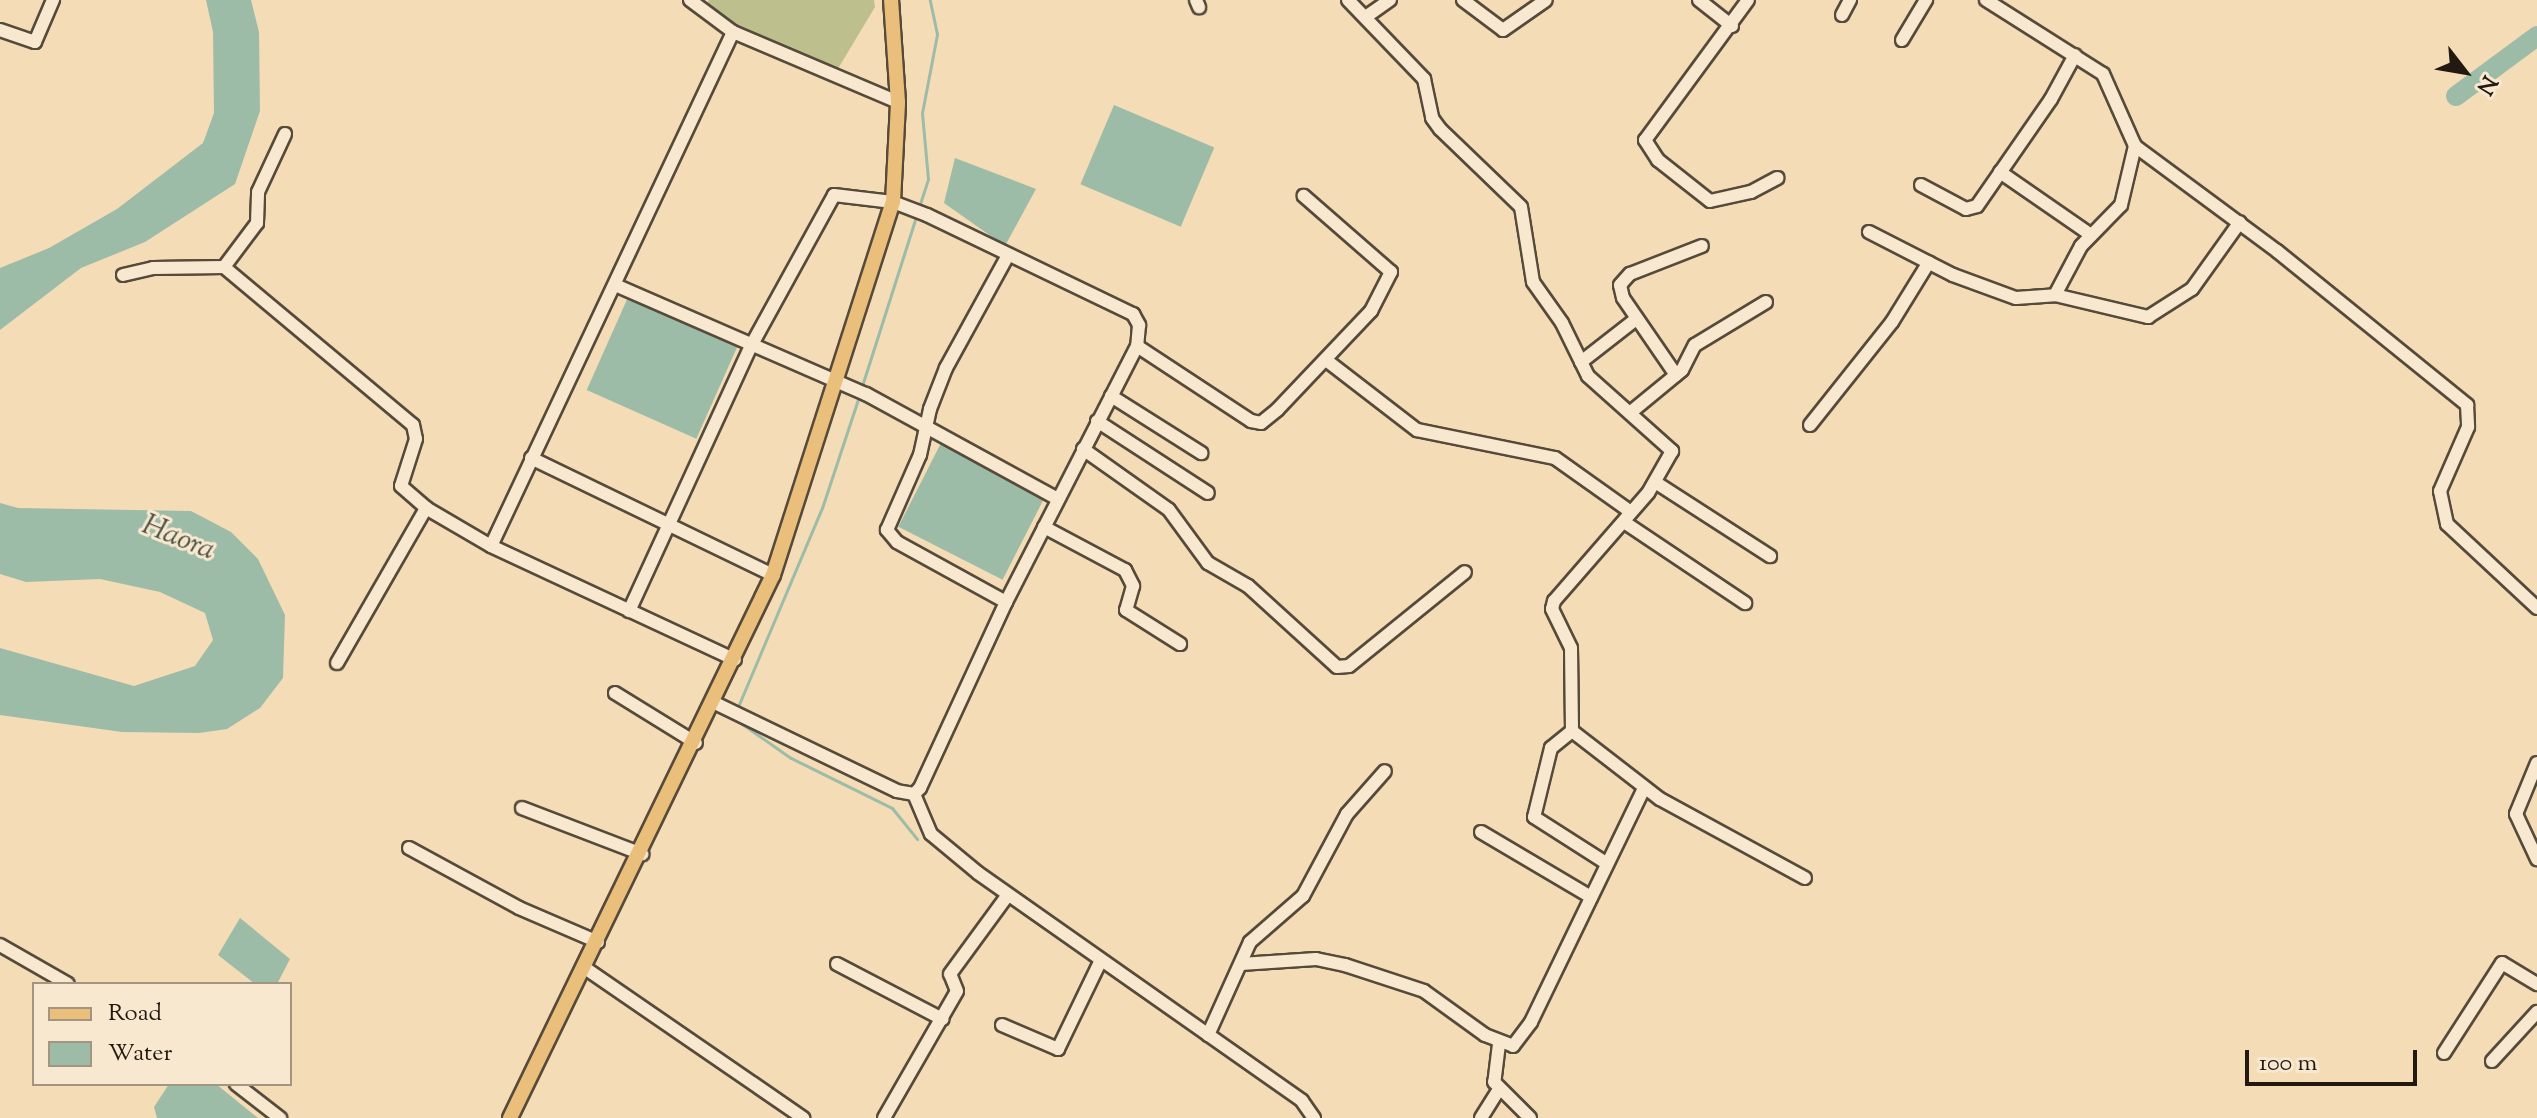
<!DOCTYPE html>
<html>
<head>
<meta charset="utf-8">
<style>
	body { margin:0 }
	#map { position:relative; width:2537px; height:1118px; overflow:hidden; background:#f4dcb6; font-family:"Sorts Mill Goudy",serif }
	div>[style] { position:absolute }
	.green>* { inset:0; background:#bdc08d }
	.water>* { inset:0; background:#9dbca8; transform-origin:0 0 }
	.stream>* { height:3px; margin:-1.5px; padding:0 1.5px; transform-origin:1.5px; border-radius:1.5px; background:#9dbca8 }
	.river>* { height:20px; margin:-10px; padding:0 10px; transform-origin:10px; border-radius:10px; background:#9dbca8 }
	.roads { filter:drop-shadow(2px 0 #564a3a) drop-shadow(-2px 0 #564a3a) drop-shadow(0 2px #564a3a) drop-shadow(0 -2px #564a3a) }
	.minor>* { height:12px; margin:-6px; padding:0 6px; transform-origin:6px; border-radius:6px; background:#f8e8d0 }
	.major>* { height:14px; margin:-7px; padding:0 7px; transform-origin:7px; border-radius:7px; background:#eabe7b }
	span { translate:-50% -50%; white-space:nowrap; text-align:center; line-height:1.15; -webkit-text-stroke:6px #f8e8d0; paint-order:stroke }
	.water-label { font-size:30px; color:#4d5345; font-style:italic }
	.legend { position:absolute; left:32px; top:982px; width:260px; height:104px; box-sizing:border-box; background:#f8e8d0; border:2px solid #a29683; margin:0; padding:10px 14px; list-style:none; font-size:24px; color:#221a10 }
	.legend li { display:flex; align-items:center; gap:16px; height:40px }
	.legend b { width:40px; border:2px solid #a29683 }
	.north { position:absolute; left:2425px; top:32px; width:80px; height:80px; -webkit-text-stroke:6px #f8e8d0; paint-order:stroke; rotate:121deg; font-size:22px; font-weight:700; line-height:32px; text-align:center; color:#221a10 }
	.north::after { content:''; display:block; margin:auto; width:28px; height:36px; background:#221a10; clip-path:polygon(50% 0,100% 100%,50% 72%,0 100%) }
	.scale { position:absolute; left:2245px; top:1050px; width:172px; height:36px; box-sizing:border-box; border:4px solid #221a10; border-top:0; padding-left:10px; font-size:24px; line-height:28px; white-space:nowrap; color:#221a10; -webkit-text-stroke:6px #f8e8d0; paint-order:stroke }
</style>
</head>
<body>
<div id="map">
	<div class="green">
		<i style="clip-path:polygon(709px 0,874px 0,875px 7px,836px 72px,727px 28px,706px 5px)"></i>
	</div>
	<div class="water">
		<i style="clip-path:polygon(206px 0,251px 0,259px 32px,260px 111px,235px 184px,145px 242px,81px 268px,0 330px,0 268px,49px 248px,117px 209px,203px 143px,214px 113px,213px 32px)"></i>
		<i style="left:1114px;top:105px;width:109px;height:86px;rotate:23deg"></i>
		<i style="clip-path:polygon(955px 158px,1036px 189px,1005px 246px,944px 203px)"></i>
		<i style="left:629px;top:295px;width:120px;height:104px;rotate:24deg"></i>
		<i style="left:941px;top:443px;width:117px;height:94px;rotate:27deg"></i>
		<i style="clip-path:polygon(0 503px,18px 508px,191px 511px,231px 532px,258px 559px,285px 615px,283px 678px,260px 708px,227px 729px,199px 733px,122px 732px,0 715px,0 648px,134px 686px,195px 666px,213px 640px,205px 613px,160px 592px,100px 579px,26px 582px,0 574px)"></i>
		<i style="clip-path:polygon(240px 918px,290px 959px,277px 984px,255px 984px,218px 955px)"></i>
		<i style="clip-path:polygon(169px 1084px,216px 1084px,258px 1118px,157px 1118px,154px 1107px)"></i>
	</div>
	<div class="stream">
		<i style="left:918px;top:210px;width:33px;rotate:-72deg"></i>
		<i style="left:928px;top:179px;width:66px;rotate:-95.2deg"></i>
		<i style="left:922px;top:113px;width:80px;rotate:-79.2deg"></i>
		<i style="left:937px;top:34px;width:35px;rotate:-102deg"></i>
		<i style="left:861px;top:389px;width:181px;rotate:-72.3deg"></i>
		<i style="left:737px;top:709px;width:218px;rotate:-67.1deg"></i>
		<i style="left:822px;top:508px;width:118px;rotate:-71.7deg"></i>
		<i style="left:735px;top:719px;width:68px;rotate:34.9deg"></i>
		<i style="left:791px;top:758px;width:113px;rotate:26.3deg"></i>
		<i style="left:892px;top:808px;width:40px;rotate:51deg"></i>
	</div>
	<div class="river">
		<i style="left:2456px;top:96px;width:101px;rotate:-36.5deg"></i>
	</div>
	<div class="roads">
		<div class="minor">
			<i style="left:690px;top:0;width:54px;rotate:36.7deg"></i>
			<i style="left:733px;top:32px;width:179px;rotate:23deg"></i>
			<i style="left:1196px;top:0;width:8px;rotate:67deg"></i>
			<i style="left:1348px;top:0;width:110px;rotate:46.1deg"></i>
			<i style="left:1424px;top:79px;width:40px;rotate:78deg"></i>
			<i style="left:1432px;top:118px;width:14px;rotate:54deg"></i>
			<i style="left:1440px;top:129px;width:112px;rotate:43.9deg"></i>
			<i style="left:1521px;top:207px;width:76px;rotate:80.9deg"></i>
			<i style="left:1533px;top:282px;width:50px;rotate:54.7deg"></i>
			<i style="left:1562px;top:323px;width:59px;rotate:63.9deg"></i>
			<i style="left:1588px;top:376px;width:113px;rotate:41.8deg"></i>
			<i style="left:1672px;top:451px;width:48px;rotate:119.7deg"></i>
			<i style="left:1648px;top:493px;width:143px;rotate:131deg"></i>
			<i style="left:1554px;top:601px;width:8px;rotate:104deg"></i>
			<i style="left:1552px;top:609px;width:43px;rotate:64deg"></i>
			<i style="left:1571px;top:648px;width:83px;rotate:89.3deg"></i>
			<i style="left:1572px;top:731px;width:111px;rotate:37.7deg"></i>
			<i style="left:1660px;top:799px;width:165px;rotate:28.6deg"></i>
			<i style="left:1463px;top:0;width:50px;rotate:36.9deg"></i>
			<i style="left:1503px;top:30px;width:52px;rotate:-34.9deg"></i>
			<i style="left:1699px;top:0;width:42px;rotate:38.2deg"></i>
			<i style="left:1748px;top:0;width:174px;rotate:126.3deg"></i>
			<i style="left:1645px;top:140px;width:24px;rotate:57deg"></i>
			<i style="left:1658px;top:160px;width:66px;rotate:38.3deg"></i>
			<i style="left:1710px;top:201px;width:42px;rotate:-12.4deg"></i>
			<i style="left:1751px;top:192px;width:30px;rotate:-28deg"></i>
			<i style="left:1986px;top:0;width:138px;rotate:32.3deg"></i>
			<i style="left:2103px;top:74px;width:79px;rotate:66deg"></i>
			<i style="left:2135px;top:146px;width:177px;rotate:36.5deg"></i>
			<i style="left:2277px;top:251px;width:245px;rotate:39deg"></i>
			<i style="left:2467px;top:405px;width:22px;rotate:87deg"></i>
			<i style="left:2468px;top:427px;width:70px;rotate:113.6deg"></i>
			<i style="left:2440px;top:491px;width:34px;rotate:78deg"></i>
			<i style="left:2447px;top:524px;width:123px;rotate:43deg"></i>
			<i style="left:1842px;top:15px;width:17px;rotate:-62deg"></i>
			<i style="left:1367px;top:16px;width:28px;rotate:-35deg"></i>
			<i style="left:0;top:30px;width:37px;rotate:19deg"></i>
			<i style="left:35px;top:42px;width:46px;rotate:-66.8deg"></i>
			<i style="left:733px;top:32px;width:568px;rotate:115.21deg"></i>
			<i style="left:491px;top:546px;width:269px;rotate:25deg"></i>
			<i style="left:1902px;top:40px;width:47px;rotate:-59deg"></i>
			<i style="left:2000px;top:172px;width:111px;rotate:34.7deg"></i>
			<i style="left:1921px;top:185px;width:51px;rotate:28.1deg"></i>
			<i style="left:1966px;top:209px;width:11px;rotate:-15deg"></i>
			<i style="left:1977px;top:206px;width:130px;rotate:-55.3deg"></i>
			<i style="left:2051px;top:99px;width:50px;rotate:-61.4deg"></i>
			<i style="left:1869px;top:232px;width:94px;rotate:27.1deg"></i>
			<i style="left:1953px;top:275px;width:67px;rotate:20.1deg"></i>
			<i style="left:2016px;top:298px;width:39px;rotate:-4deg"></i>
			<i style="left:2055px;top:295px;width:96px;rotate:13.3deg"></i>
			<i style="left:2148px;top:317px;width:52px;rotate:-32.5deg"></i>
			<i style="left:2192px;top:289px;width:82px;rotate:-54.4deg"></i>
			<i style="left:224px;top:267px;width:55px;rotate:-53.1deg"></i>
			<i style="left:257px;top:223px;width:31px;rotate:-88deg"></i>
			<i style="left:258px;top:192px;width:64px;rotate:-65deg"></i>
			<i style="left:123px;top:275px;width:31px;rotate:-13deg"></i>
			<i style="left:153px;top:268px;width:71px;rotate:-0.8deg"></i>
			<i style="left:224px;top:267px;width:246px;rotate:39.9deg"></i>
			<i style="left:413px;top:425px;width:14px;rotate:78deg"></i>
			<i style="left:416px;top:439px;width:49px;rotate:107.7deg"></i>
			<i style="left:401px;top:486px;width:33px;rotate:41deg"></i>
			<i style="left:426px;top:508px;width:75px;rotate:30.3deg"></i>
			<i style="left:615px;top:285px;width:274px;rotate:23.5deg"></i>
			<i style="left:866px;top:394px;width:219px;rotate:28.7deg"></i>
			<i style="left:2055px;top:295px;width:55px;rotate:-62deg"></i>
			<i style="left:2081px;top:246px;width:57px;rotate:-45.7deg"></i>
			<i style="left:2121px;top:205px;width:61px;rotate:-76.7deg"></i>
			<i style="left:1137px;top:346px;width:136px;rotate:33.3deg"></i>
			<i style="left:1251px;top:421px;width:10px;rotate:11deg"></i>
			<i style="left:1261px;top:423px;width:21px;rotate:-39deg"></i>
			<i style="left:1277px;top:410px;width:137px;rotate:-46.5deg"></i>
			<i style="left:1371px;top:311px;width:44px;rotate:-62.9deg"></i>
			<i style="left:1391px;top:272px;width:116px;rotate:-138.9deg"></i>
			<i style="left:1326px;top:360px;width:115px;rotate:37.6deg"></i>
			<i style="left:1417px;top:430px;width:141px;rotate:11.5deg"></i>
			<i style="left:1555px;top:458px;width:93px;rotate:35.4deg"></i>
			<i style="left:1581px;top:362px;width:70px;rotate:-38deg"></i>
			<i style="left:1676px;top:375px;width:93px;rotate:-124.5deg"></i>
			<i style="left:1623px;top:298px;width:13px;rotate:-103deg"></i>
			<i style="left:1620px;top:285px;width:15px;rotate:-48deg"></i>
			<i style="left:1630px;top:274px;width:77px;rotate:-21.3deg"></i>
			<i style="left:1111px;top:396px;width:107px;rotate:32.3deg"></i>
			<i style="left:1631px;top:412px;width:66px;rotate:-39.5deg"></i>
			<i style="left:1682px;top:370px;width:28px;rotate:-63deg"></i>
			<i style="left:1695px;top:345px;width:83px;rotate:-31.2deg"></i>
			<i style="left:1097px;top:421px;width:132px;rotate:33deg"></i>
			<i style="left:1810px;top:425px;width:132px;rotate:-51.5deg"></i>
			<i style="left:1892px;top:322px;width:70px;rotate:-58.3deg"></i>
			<i style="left:1083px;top:449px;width:105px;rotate:35.3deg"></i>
			<i style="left:1169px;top:510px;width:66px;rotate:53.7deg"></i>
			<i style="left:1208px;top:563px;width:46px;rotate:29.9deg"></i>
			<i style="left:1248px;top:586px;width:120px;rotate:42.3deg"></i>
			<i style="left:1337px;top:667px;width:12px;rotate:-5deg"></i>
			<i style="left:1349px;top:666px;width:149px;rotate:-39deg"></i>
			<i style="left:531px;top:458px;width:269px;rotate:25.8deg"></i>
			<i style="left:1655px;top:482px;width:137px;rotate:32.8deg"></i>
			<i style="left:1624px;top:522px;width:146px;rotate:33.8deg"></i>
			<i style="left:1044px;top:527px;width:92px;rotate:28deg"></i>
			<i style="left:1125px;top:570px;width:18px;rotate:63deg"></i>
			<i style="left:1133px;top:586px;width:25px;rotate:106deg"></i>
			<i style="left:1126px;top:610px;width:64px;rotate:32.2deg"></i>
			<i style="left:1006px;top:602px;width:124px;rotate:-151.2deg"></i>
			<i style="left:897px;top:542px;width:16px;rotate:-130deg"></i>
			<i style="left:887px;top:530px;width:82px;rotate:-66.3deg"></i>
			<i style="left:920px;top:455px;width:47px;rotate:-77.7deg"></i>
			<i style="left:930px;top:409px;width:44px;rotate:-68.7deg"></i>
			<i style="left:946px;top:368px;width:129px;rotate:-61.2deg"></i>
			<i style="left:629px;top:611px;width:292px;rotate:-65.3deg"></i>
			<i style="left:751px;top:346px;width:172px;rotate:-61.2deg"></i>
			<i style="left:834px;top:195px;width:59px;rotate:6.8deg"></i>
			<i style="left:893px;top:202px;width:36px;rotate:21deg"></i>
			<i style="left:927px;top:215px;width:229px;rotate:25.7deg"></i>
			<i style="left:1133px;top:314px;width:13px;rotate:61deg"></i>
			<i style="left:1139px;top:325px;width:21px;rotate:95deg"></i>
			<i style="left:1137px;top:346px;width:288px;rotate:117.1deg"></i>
			<i style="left:1006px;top:602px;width:205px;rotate:114.8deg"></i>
			<i style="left:920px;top:788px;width:8px;rotate:135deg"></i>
			<i style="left:914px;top:794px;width:17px;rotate:-170deg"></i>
			<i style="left:897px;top:791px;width:202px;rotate:-154.2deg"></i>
			<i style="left:337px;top:663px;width:179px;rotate:-60.1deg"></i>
			<i style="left:615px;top:693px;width:95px;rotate:31.7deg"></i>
			<i style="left:1572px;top:731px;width:27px;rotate:141deg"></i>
			<i style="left:1551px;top:748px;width:71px;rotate:103.8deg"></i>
			<i style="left:1534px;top:817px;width:85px;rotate:32.6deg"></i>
			<i style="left:2537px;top:763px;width:55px;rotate:112.4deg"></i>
			<i style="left:2516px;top:814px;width:50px;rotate:65deg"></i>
			<i style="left:914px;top:794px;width:43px;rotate:67deg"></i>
			<i style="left:931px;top:834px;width:61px;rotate:39.7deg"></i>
			<i style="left:978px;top:873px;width:396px;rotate:35.1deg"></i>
			<i style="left:1302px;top:1101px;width:21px;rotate:55deg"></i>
			<i style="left:522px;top:808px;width:129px;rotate:21deg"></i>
			<i style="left:1481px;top:832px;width:128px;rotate:30.6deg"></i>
			<i style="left:409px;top:848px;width:125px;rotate:28.6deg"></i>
			<i style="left:519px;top:908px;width:86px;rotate:23.3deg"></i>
			<i style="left:0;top:945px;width:78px;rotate:29.8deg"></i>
			<i style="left:837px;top:964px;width:119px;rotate:27.6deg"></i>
			<i style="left:1241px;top:964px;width:75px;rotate:-3.8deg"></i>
			<i style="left:1316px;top:959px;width:30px;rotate:12deg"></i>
			<i style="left:1345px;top:965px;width:83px;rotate:18.2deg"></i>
			<i style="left:1424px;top:991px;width:75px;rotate:35.8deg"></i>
			<i style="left:1485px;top:1035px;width:30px;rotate:21deg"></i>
			<i style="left:1513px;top:1046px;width:30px;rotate:-53deg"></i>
			<i style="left:1531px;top:1022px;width:260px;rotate:-64.2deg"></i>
			<i style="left:585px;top:968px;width:265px;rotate:34.5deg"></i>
			<i style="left:1002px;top:1025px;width:61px;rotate:23.2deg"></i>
			<i style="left:1058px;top:1049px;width:97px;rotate:-64.2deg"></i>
			<i style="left:1208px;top:1035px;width:102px;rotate:-65.7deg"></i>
			<i style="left:1250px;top:942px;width:70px;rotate:-41deg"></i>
			<i style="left:1303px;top:896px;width:93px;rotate:-61.8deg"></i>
			<i style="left:1347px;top:814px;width:57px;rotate:-48.5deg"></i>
			<i style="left:1499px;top:1044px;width:38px;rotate:97deg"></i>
			<i style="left:1494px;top:1082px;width:51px;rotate:45deg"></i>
			<i style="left:2444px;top:1053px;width:107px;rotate:-57.2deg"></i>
			<i style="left:2502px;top:963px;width:41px;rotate:31deg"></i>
			<i style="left:2492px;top:1061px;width:67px;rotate:-47.4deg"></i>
			<i style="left:236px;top:1084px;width:56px;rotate:37.7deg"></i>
			<i style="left:884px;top:1118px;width:146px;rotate:-60.1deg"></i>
			<i style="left:957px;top:991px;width:18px;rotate:-112deg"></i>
			<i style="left:950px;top:974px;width:97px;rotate:-53.8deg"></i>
			<i style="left:1481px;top:1118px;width:32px;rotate:-58deg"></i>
		</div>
		<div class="major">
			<i style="left:510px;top:1118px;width:603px;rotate:-64.16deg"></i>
			<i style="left:773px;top:575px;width:392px;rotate:-72.2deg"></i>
			<i style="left:893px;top:202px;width:100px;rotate:-87.1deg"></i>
			<i style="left:898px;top:102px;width:102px;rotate:-93.9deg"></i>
		</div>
	</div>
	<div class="water-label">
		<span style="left:178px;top:539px;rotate:22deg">Haora</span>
	</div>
	<ul class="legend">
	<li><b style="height:10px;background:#eabe7b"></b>Road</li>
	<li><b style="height:22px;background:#9dbca8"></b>Water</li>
	</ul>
	<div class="north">N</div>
	<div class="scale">100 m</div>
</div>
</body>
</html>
